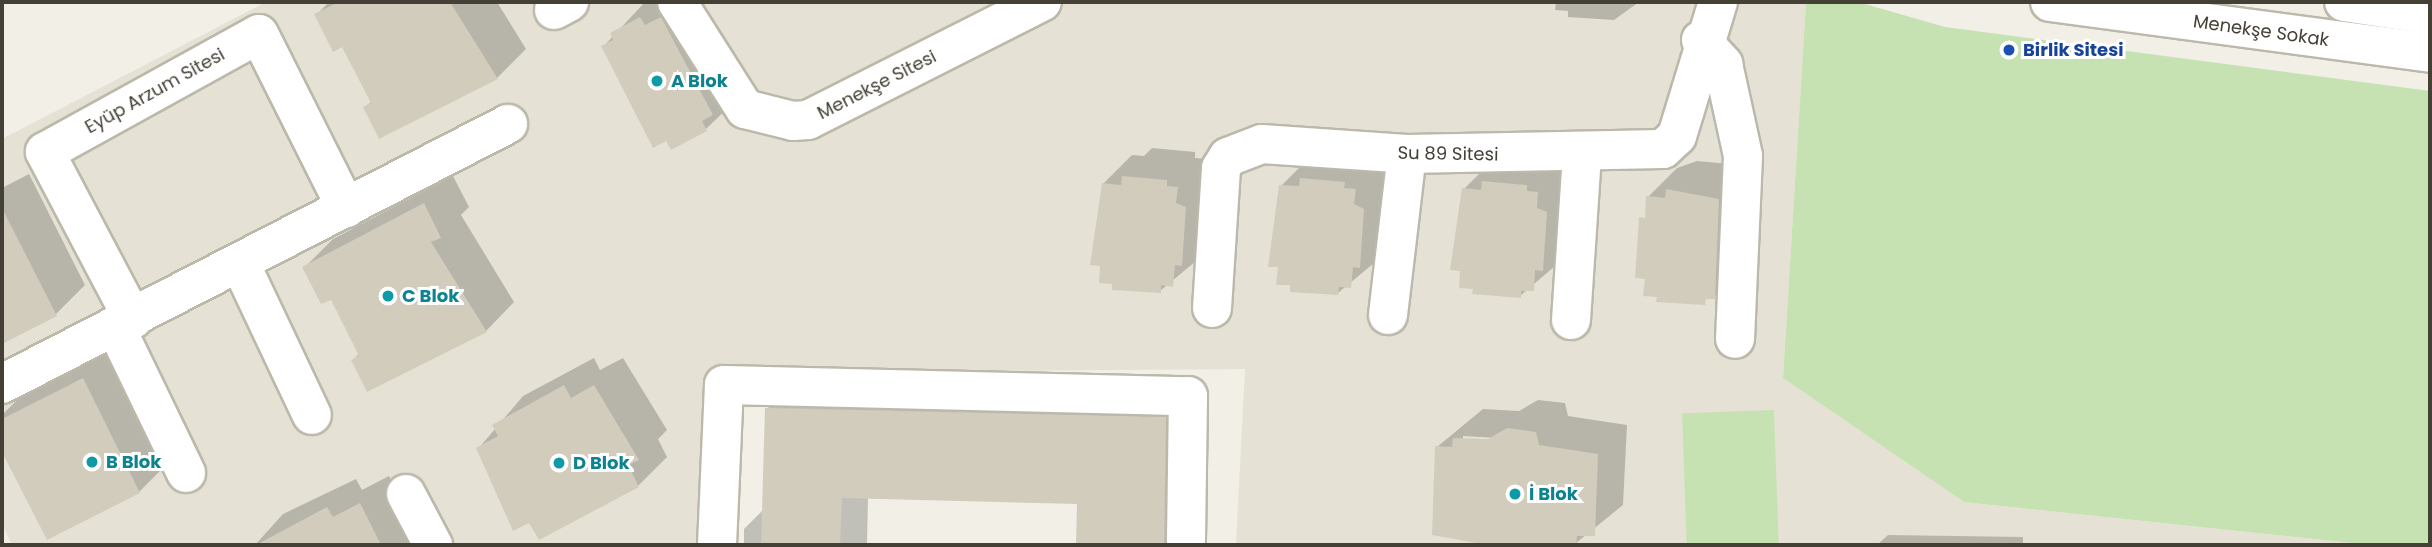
<!DOCTYPE html>
<html>
<head>
<meta charset="utf-8">
<style>
	body { margin:0 }
	#map { position:relative; width:2432px; height:547px; overflow:hidden; background:#f1efe6; font-family:Poppins,sans-serif }
	div>[style] { position:absolute }
	.residential>* { inset:0; background:#e5e2d5 }
	.green>* { inset:0; background:#c7e2b2; transform-origin:0 0 }
	.shadow>* { inset:0; background:#0003 }
	.building>* { inset:0; background:#d2ccbd }
	.roads { filter:drop-shadow(2px 0 #bcb8aa) drop-shadow(-2px 0 #bcb8aa) drop-shadow(0 2px #bcb8aa) drop-shadow(0 -2px #bcb8aa) }
	.minor>* { height:38px; margin:-19px; padding:0 19px; transform-origin:19px; border-radius:19px; background:#fff }
	.dots>* { width:19px; height:19px; translate:-50% -50%; box-sizing:border-box; border:4px solid #fff; border-radius:50% }
	span { translate:-50% -50%; white-space:nowrap; text-align:center; line-height:1.15; -webkit-text-stroke:6px #fff; paint-order:stroke }
	.street-label { font-size:18px; color:#444036 }
	.transit-label { font-size:18px; color:#164399; font-weight:700 }
	.left { translate:0 -50%; text-align:left }
	.culture-label { font-size:18px; color:#0d838f; font-weight:700 }
	.frame { position:absolute; inset:0; border:4px solid #444036; pointer-events:none }
</style>
</head>
<body>
<div id="map">
	<div class="residential">
		<i style="clip-path:polygon(266px 2px,1806px 2px,1783px 378px,1964px 502px,2371px 545px,1236px 545px,1245px 369px,714px 373px,706px 545px,12px 545px,2px 524px,2px 139px)"></i>
	</div>
	<div class="green">
		<i style="clip-path:polygon(1806px 2px,1858px 2px,1945px 27px,2430px 91px,2430px 545px,2371px 545px,1964px 502px,1783px 378px)"></i>
		<i style="left:1774px;top:410px;width:135px;height:92px;rotate:88deg"></i>
	</div>
	<div class="shadow">
		<i style="clip-path:polygon(329px 2px,497px 2px,526px 49px,497px 78px,365px 107px,372px 101px,343px 45px,316px 15px)"></i>
		<i style="clip-path:polygon(696px 2px,735px 101px,706px 129px,603px 47px,645px 2px)"></i>
		<i style="clip-path:polygon(1556px 2px,1639px 2px,1614px 20px,1568px 17px,1568px 11px,1555px 10px)"></i>
		<i style="clip-path:polygon(1152px 148px,1195px 152px,1195px 158px,1206px 159px,1202px 256px,1160px 291px,1102px 264px,1103px 184px,1132px 155px,1144px 156px)"></i>
		<i style="clip-path:polygon(1310px 157px,1384px 160px,1383px 176px,1392px 180px,1380px 258px,1338px 293px,1278px 283px,1281px 186px)"></i>
		<i style="clip-path:polygon(1493px 160px,1566px 163px,1562px 260px,1520px 296px,1464px 189px)"></i>
		<i style="clip-path:polygon(1697px 161px,1741px 165px,1743px 268px,1714px 297px,1648px 197px,1677px 168px)"></i>
		<i style="clip-path:polygon(29px 174px,85px 285px,56px 314px,2px 342px,2px 188px)"></i>
		<i style="clip-path:polygon(453px 176px,469px 207px,461px 215px,514px 302px,486px 331px,353px 360px,360px 353px,331px 298px,304px 268px,333px 239px)"></i>
		<i style="clip-path:polygon(113px 351px,168px 463px,139px 492px,48px 537px,2px 447px,2px 415px,20px 397px)"></i>
		<i style="clip-path:polygon(594px 358px,600px 370px,623px 358px,667px 430px,658px 439px,667px 457px,638px 486px,530px 520px,478px 449px,523px 396px)"></i>
		<i style="clip-path:polygon(795px 381px,1193px 390px,1201px 545px,1078px 545px,1079px 503px,868px 497px,867px 545px,744px 545px,744px 529px,764px 509px,767px 409px)"></i>
		<i style="clip-path:polygon(evenodd,1538px 400px,1565px 403px,1568px 416px,1627px 425px,1623px 505px,1576px 543px,1488px 545px,1437px 447px,1483px 409px,1519px 411px,1538px 400px,1463px 436px,1497px 438px,1497px 441px,1463px 440px,1463px 436px)"></i>
		<i style="clip-path:polygon(389px 476px,424px 545px,255px 545px,283px 514px,356px 479px,362px 490px)"></i>
		<i style="clip-path:polygon(1888px 535px,2023px 537px,2023px 545px,1877px 545px)"></i>
	</div>
	<div class="building">
		<i style="clip-path:polygon(339px 2px,450px 2px,498px 79px,379px 139px,363px 107px,371px 103px,342px 47px,333px 52px,314px 14px)"></i>
		<i style="clip-path:polygon(640px 17px,645px 25px,661px 17px,713px 115px,702px 121px,707px 131px,671px 150px,666px 141px,653px 148px,601px 46px,613px 40px,610px 33px)"></i>
		<i style="clip-path:polygon(1122px 176px,1167px 180px,1167px 186px,1178px 187px,1176px 203px,1186px 207px,1182px 266px,1175px 265px,1173px 287px,1161px 285px,1161px 293px,1112px 290px,1112px 284px,1099px 283px,1100px 266px,1090px 265px,1102px 183px,1121px 185px)"></i>
		<i style="clip-path:polygon(1300px 178px,1345px 182px,1344px 188px,1356px 189px,1354px 204px,1364px 209px,1360px 268px,1353px 267px,1351px 288px,1339px 287px,1338px 295px,1290px 292px,1290px 285px,1276px 285px,1278px 267px,1268px 267px,1279px 185px,1299px 186px)"></i>
		<i style="clip-path:polygon(1482px 181px,1527px 185px,1527px 191px,1538px 192px,1537px 208px,1547px 212px,1543px 271px,1535px 270px,1534px 291px,1521px 291px,1521px 298px,1472px 294px,1473px 289px,1459px 288px,1460px 271px,1450px 270px,1462px 188px,1481px 190px)"></i>
		<i style="clip-path:polygon(1666px 189px,1719px 199px,1715px 299px,1706px 299px,1705px 305px,1656px 302px,1657px 297px,1643px 296px,1645px 279px,1635px 278px,1639px 217px,1645px 218px,1646px 196px,1665px 198px)"></i>
		<i style="clip-path:polygon(424px 203px,441px 238px,431px 242px,487px 332px,367px 392px,351px 360px,359px 356px,331px 300px,321px 304px,302px 267px)"></i>
		<i style="clip-path:polygon(2px 208px,57px 316px,2px 344px)"></i>
		<i style="clip-path:polygon(83px 378px,140px 493px,47px 540px,2px 452px,2px 419px)"></i>
		<i style="clip-path:polygon(564px 385px,571px 398px,594px 385px,639px 460px,628px 465px,639px 487px,539px 540px,529px 523px,513px 531px,476px 448px,498px 436px,492px 425px)"></i>
		<i style="clip-path:polygon(765px 408px,1166px 417px,1164px 545px,1076px 545px,1077px 504px,842px 498px,840px 545px,761px 545px)"></i>
		<i style="clip-path:polygon(1507px 428px,1536px 432px,1539px 445px,1598px 454px,1595px 536px,1577px 536px,1576px 545px,1487px 545px,1432px 535px,1435px 446px,1452px 447px,1453px 438px,1488px 439px)"></i>
		<i style="clip-path:polygon(360px 503px,381px 545px,256px 545px,327px 507px,333px 517px)"></i>
	</div>
	<div class="roads">
		<div class="minor">
			<i style="left:677px;top:2px;width:127px;rotate:57.6deg"></i>
			<i style="left:745px;top:109px;width:49px;rotate:14deg"></i>
			<i style="left:793px;top:121px;width:15px;rotate:-4deg"></i>
			<i style="left:808px;top:120px;width:262px;rotate:-26.8deg"></i>
			<i style="left:2050px;top:2px;width:383px;rotate:7.6deg"></i>
			<i style="left:2344px;top:2px;width:87px;rotate:8.6deg"></i>
			<i style="left:554px;top:10px;width:17px;rotate:-28deg"></i>
			<i style="left:1701px;top:40px;width:33px;rotate:47deg"></i>
			<i style="left:1723px;top:64px;width:94px;rotate:77.7deg"></i>
			<i style="left:1743px;top:156px;width:183px;rotate:92.5deg"></i>
			<i style="left:240px;top:263px;width:168px;rotate:64.7deg"></i>
			<i style="left:1212px;top:308px;width:140px;rotate:-86.3deg"></i>
			<i style="left:1221px;top:168px;width:13px;rotate:-58deg"></i>
			<i style="left:1228px;top:157px;width:36px;rotate:-21deg"></i>
			<i style="left:1262px;top:144px;width:145px;rotate:3.9deg"></i>
			<i style="left:1407px;top:154px;width:256px;rotate:-1.1deg"></i>
			<i style="left:1663px;top:149px;width:19px;rotate:-43deg"></i>
			<i style="left:1677px;top:136px;width:140px;rotate:-73deg"></i>
			<i style="left:1388px;top:315px;width:162px;rotate:-83.3deg"></i>
			<i style="left:133px;top:319px;width:189px;rotate:-117.8deg"></i>
			<i style="left:45px;top:152px;width:244px;rotate:-28.9deg"></i>
			<i style="left:259px;top:34px;width:195px;rotate:63.4deg"></i>
			<i style="left:1571px;top:320px;width:165px;rotate:-86.2deg"></i>
			<i style="left:116px;top:328px;width:161px;rotate:64.2deg"></i>
			<i style="left:2px;top:384px;width:569px;rotate:-27.2deg"></i>
			<i style="left:406px;top:494px;width:58px;rotate:62.1deg"></i>
			<i style="left:717px;top:545px;width:160px;rotate:-87.5deg"></i>
			<i style="left:724px;top:385px;width:464px;rotate:1.4deg"></i>
			<i style="left:1188px;top:396px;width:149px;rotate:90.8deg"></i>
		</div>
	</div>
	<div class="dots">
		<i style="left:2009px;top:50px;background:#1a4fb4"></i>
		<i style="left:657px;top:81px;background:#0f9aa8"></i>
		<i style="left:388px;top:296px;background:#0f9aa8"></i>
		<i style="left:92px;top:462px;background:#0f9aa8"></i>
		<i style="left:559px;top:463px;background:#0f9aa8"></i>
		<i style="left:1515px;top:494px;background:#0f9aa8"></i>
	</div>
	<div class="street-label">
		<span style="left:2261px;top:31px;rotate:8deg">Menekşe Sokak</span>
		<span style="left:877px;top:85px;rotate:-27deg">Menekşe Sitesi</span>
		<span style="left:155px;top:91px;rotate:-29deg">Eyüp Arzum Sitesi</span>
		<span style="left:1448px;top:154px;rotate:1deg">Su 89 Sitesi</span>
	</div>
	<div class="transit-label">
		<span class="left" style="left:2023px;top:50px">Birlik Sitesi</span>
	</div>
	<div class="culture-label">
		<span class="left" style="left:671px;top:81px">A Blok</span>
		<span class="left" style="left:402px;top:296px">C Blok</span>
		<span class="left" style="left:106px;top:462px">B Blok</span>
		<span class="left" style="left:573px;top:463px">D Blok</span>
		<span class="left" style="left:1529px;top:494px">İ Blok</span>
	</div>
	<div class="frame"></div>
</div>
</body>
</html>
